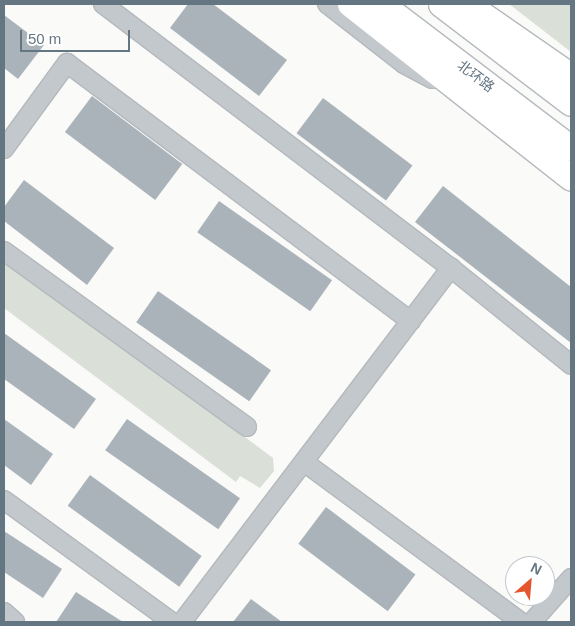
<!DOCTYPE html>
<html>
<head>
<meta charset="utf-8">
<style>
	body { margin:0 }
	#map { position:relative; width:575px; height:626px; overflow:hidden; background:#fafaf8; font-family:Helvetica,"Noto Sans SC",sans-serif }
	div>[style] { position:absolute }
	.green>* { inset:0; background:#dadfd7 }
	.building>* { inset:0; background:#aab3b9; transform-origin:0 0 }
	.roads { filter:drop-shadow(1px 0 #b4b9bd) drop-shadow(-1px 0 #b4b9bd) drop-shadow(0 1px #b4b9bd) drop-shadow(0 -1px #b4b9bd) }
	.minor>* { height:18px; margin:-9px; padding:0 9px; transform-origin:9px; border-radius:9px; background:#c3c8cc }
	.highway>* { height:25px; margin:-12.5px; padding:0 12.5px; transform-origin:12.5px; border-radius:12.5px; background:#fff }
	span { translate:-50% -50%; white-space:nowrap; text-align:center; line-height:1.15; -webkit-text-stroke:5px #fff; paint-order:stroke }
	.street-label { font-size:14px; color:#657683 }
	.frame { position:absolute; inset:0; border:5px solid #657683; pointer-events:none }
	.north { position:absolute; left:505px; top:556px; width:50px; height:50px; box-sizing:border-box; background:#fff; border:1px solid #c1c8cd; border-radius:50%; rotate:27deg; font-size:14px; font-weight:700; line-height:20px; text-align:center; color:#657683 }
	.north::after { content:''; display:block; margin:auto; width:18px; height:22px; background:#e4572e; clip-path:polygon(50% 0,100% 100%,50% 72%,0 100%) }
	.scale { position:absolute; left:20px; top:30px; width:110px; height:22px; box-sizing:border-box; border:2px solid #657683; border-top:0; padding-left:6px; font-size:15px; line-height:18px; white-space:nowrap; color:#657683; -webkit-text-stroke:4px #fff; paint-order:stroke }
</style>
</head>
<body>
<div id="map">
	<div class="green">
		<i style="clip-path:polygon(509px 4px,571px 4px,571px 52px)"></i>
		<i style="clip-path:polygon(4px 258px,273px 458px,274px 471px,260px 488px,240px 476px,236px 482px,4px 308px)"></i>
	</div>
	<div class="building">
		<i style="clip-path:polygon(188px 4px,213px 4px,287px 60px,259px 96px,170px 28px)"></i>
		<i style="clip-path:polygon(4px 15px,44px 45px,18px 79px,4px 68px)"></i>
		<i style="left:92px;top:96px;width:113px;height:45px;rotate:37deg"></i>
		<i style="left:323px;top:98px;width:112px;height:44px;rotate:37deg"></i>
		<i style="clip-path:polygon(24px 180px,114px 248px,87px 285px,4px 221px,4px 207px)"></i>
		<i style="clip-path:polygon(443px 186px,571px 287px,571px 343px,415px 222px)"></i>
		<i style="left:219px;top:201px;width:138px;height:38px;rotate:35deg"></i>
		<i style="left:158px;top:291px;width:138px;height:38px;rotate:35deg"></i>
		<i style="clip-path:polygon(4px 333px,96px 399px,74px 429px,4px 379px)"></i>
		<i style="clip-path:polygon(4px 419px,53px 454px,31px 485px,4px 465px)"></i>
		<i style="left:127px;top:419px;width:138px;height:38px;rotate:35deg"></i>
		<i style="left:90px;top:475px;width:138px;height:38px;rotate:36deg"></i>
		<i style="left:326px;top:507px;width:112px;height:46px;rotate:37deg"></i>
		<i style="clip-path:polygon(4px 531px,62px 569px,43px 598px,4px 572px)"></i>
		<i style="clip-path:polygon(76px 592px,123px 622px,56px 622px)"></i>
		<i style="clip-path:polygon(251px 599px,282px 622px,233px 622px)"></i>
	</div>
	<div class="roads">
		<div class="minor">
			<i style="left:103px;top:4px;width:437px;rotate:37.2deg"></i>
			<i style="left:451px;top:268px;width:154px;rotate:38.9deg"></i>
			<i style="left:327px;top:4px;width:98px;rotate:37.9deg"></i>
			<i style="left:404px;top:64px;width:32px;rotate:28deg"></i>
			<i style="left:4px;top:149px;width:107px;rotate:-53.8deg"></i>
			<i style="left:67px;top:63px;width:430px;rotate:36.9deg"></i>
			<i style="left:4px;top:251px;width:300px;rotate:35.9deg"></i>
			<i style="left:304px;top:462px;width:270px;rotate:36.4deg"></i>
			<i style="left:4px;top:500px;width:208px;rotate:36deg"></i>
			<i style="left:4px;top:612px;width:15px;rotate:42deg"></i>
			<i style="left:182px;top:622px;width:445px;rotate:-52.8deg"></i>
			<i style="left:532px;top:622px;width:59px;rotate:-48.4deg"></i>
		</div>
		<div class="highway">
			<i style="left:350px;top:4px;width:281px;rotate:38.2deg"></i>
			<i style="left:381px;top:4px;width:238px;rotate:37.2deg"></i>
			<i style="left:441px;top:4px;width:163px;rotate:37.3deg"></i>
			<i style="left:467px;top:4px;width:126px;rotate:34.7deg"></i>
		</div>
	</div>
	<div class="street-label">
		<span style="left:476px;top:76px;rotate:37deg">北环路</span>
	</div>
	<div class="frame"></div>
	<div class="north">N</div>
	<div class="scale">50 m</div>
</div>
</body>
</html>
